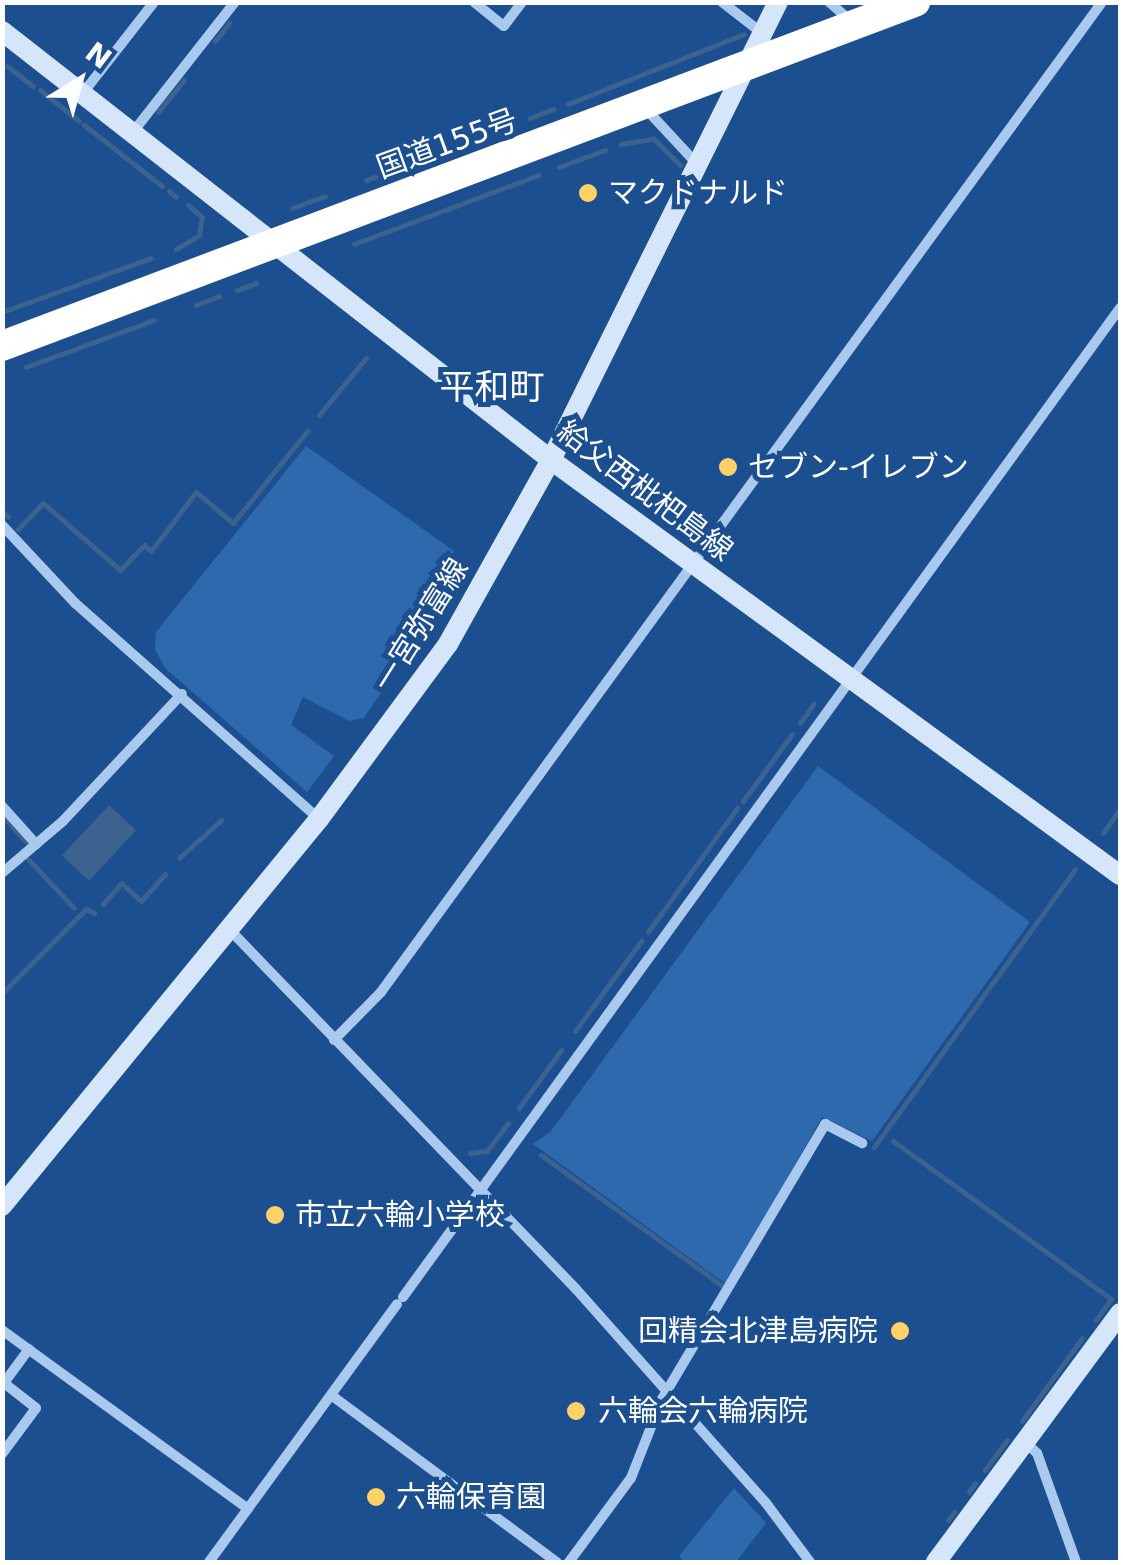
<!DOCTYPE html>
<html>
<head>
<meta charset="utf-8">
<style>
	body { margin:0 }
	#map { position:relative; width:1123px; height:1565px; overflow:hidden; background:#1b4f8f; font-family:"DejaVu Sans","Noto Sans JP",sans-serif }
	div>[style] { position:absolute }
	.green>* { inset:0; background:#2e69ad }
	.water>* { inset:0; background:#3c6290; transform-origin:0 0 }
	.stream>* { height:5px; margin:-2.5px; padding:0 2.5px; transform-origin:2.5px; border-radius:2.5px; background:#3c6290 }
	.street>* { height:10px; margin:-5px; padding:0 5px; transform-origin:5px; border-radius:5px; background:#a9c9ee }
	.secondary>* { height:20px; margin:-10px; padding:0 10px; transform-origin:10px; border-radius:10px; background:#d6e6fa }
	.highway>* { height:30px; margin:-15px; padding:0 15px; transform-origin:15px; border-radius:15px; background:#fff }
	.dots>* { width:28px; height:28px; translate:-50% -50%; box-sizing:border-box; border:5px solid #1b4f8f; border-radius:50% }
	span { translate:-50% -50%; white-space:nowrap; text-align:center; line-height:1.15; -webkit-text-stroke:10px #1b4f8f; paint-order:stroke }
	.street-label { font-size:30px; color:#fff }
	.poi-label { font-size:30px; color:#fff }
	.left { translate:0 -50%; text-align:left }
	.right { translate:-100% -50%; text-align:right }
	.quarter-label { font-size:35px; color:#fff }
	.frame { position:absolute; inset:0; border:5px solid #fff; pointer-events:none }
	.north { position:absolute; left:30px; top:30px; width:100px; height:100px; -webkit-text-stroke:8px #1b4f8f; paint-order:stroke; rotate:37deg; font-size:28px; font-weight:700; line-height:40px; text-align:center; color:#fff }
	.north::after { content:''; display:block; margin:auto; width:35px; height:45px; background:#fff; clip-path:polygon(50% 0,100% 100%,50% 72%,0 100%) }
</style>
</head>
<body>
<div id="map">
	<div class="green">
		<i style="clip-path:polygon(306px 446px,454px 551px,451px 557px,463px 571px,364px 718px,349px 721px,303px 697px,291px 725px,334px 756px,307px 792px,166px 669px,155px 650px,156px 632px)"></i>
		<i style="clip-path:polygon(818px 766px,1030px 922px,872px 1141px,822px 1117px,727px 1285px,533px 1144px,551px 1131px)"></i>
		<i style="clip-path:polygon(734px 1488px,766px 1523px,736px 1562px,684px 1562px,679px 1556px)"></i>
	</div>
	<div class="water">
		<i style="left:109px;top:805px;width:37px;height:69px;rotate:43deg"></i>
	</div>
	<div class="stream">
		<i style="left:215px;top:41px;width:23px;rotate:-52deg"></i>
		<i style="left:7px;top:66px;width:33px;rotate:38deg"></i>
		<i style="left:40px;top:90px;width:50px;rotate:38.5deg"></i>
		<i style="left:568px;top:104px;width:189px;rotate:-21.7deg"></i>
		<i style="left:158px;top:112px;width:41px;rotate:-50.9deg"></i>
		<i style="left:530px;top:118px;width:25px;rotate:-21deg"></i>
		<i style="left:84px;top:125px;width:99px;rotate:38deg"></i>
		<i style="left:621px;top:144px;width:33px;rotate:-9deg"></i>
		<i style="left:654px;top:139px;width:37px;rotate:45deg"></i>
		<i style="left:453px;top:147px;width:60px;rotate:-20.6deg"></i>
		<i style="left:559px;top:167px;width:49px;rotate:-20.3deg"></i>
		<i style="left:392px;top:171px;width:55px;rotate:-21.4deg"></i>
		<i style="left:366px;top:180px;width:13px;rotate:-18deg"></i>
		<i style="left:169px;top:191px;width:9px;rotate:41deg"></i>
		<i style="left:292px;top:208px;width:35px;rotate:-20deg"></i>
		<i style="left:354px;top:244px;width:197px;rotate:-20.5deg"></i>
		<i style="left:176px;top:249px;width:27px;rotate:-31deg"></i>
		<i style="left:199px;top:235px;width:18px;rotate:-81deg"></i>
		<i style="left:202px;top:217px;width:18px;rotate:-139deg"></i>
		<i style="left:237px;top:290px;width:20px;rotate:-20deg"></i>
		<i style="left:196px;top:305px;width:25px;rotate:-21deg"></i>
		<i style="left:2px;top:312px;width:158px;rotate:-19.9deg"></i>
		<i style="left:26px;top:367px;width:136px;rotate:-20.2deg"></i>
		<i style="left:319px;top:415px;width:74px;rotate:-50.5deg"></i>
		<i style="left:2px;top:511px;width:8px;rotate:45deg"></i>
		<i style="left:18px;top:529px;width:36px;rotate:-46deg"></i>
		<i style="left:43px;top:503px;width:102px;rotate:41deg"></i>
		<i style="left:120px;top:570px;width:35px;rotate:-46deg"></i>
		<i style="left:144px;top:545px;width:9px;rotate:41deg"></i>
		<i style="left:151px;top:551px;width:74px;rotate:-52.7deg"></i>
		<i style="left:196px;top:492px;width:48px;rotate:40deg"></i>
		<i style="left:233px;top:523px;width:119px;rotate:-51.1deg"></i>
		<i style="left:800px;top:723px;width:24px;rotate:-55deg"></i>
		<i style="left:743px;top:801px;width:83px;rotate:-53.8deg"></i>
		<i style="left:2px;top:815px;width:36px;rotate:48deg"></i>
		<i style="left:1103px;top:833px;width:29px;rotate:-55deg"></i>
		<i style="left:179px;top:858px;width:57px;rotate:-42.1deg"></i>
		<i style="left:28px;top:859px;width:67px;rotate:46.8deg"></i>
		<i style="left:103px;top:904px;width:28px;rotate:-49deg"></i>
		<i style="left:121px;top:883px;width:27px;rotate:42deg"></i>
		<i style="left:141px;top:901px;width:36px;rotate:-48deg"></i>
		<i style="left:648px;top:932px;width:153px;rotate:-54.3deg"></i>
		<i style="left:2px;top:993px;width:119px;rotate:-45deg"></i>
		<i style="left:86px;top:909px;width:9px;rotate:27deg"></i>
		<i style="left:575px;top:1031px;width:112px;rotate:-53.7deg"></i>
		<i style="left:519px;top:1108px;width:72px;rotate:-54.1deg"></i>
		<i style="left:893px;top:1141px;width:269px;rotate:35.9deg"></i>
		<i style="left:1111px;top:1299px;width:26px;rotate:126deg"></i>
		<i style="left:874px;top:1147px;width:343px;rotate:-54.1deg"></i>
		<i style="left:470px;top:1153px;width:17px;rotate:-7deg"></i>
		<i style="left:487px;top:1151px;width:35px;rotate:-53deg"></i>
		<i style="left:541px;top:1155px;width:226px;rotate:35.8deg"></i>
		<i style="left:1022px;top:1421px;width:102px;rotate:-54.1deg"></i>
		<i style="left:985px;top:1470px;width:37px;rotate:-54deg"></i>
		<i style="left:969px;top:1492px;width:11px;rotate:-56deg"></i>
		<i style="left:948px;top:1520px;width:10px;rotate:-53deg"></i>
	</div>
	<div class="street">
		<i style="left:474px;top:2px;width:38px;rotate:39deg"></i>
		<i style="left:504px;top:26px;width:30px;rotate:-53deg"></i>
		<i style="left:722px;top:2px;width:51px;rotate:37.8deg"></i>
		<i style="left:829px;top:2px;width:29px;rotate:41deg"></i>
		<i style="left:83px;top:93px;width:115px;rotate:-52deg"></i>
		<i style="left:645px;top:108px;width:76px;rotate:47.1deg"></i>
		<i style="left:133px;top:132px;width:165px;rotate:-51.9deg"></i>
		<i style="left:2px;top:525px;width:107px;rotate:46.9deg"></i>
		<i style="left:75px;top:603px;width:324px;rotate:41.5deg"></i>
		<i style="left:2px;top:806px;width:51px;rotate:48.2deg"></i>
		<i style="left:2px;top:873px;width:80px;rotate:-40.4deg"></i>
		<i style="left:63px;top:821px;width:174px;rotate:-46.9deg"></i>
		<i style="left:229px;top:929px;width:500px;rotate:46.05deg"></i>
		<i style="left:576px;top:1289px;width:286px;rotate:48.4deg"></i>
		<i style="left:766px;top:1503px;width:74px;rotate:53.3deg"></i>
		<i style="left:334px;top:1040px;width:67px;rotate:-45.6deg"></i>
		<i style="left:381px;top:992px;width:1225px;rotate:-53.93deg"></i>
		<i style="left:403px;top:1297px;width:1222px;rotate:-54.06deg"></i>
		<i style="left:2px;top:1330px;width:304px;rotate:36deg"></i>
		<i style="left:331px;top:1395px;width:281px;rotate:36.5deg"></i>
		<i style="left:1025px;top:1442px;width:16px;rotate:43deg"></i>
		<i style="left:1037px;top:1453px;width:116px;rotate:70.3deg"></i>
		<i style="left:2px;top:1454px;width:57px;rotate:-53.5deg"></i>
		<i style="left:36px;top:1408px;width:41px;rotate:-142deg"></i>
		<i style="left:4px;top:1383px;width:42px;rotate:-53.7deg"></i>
		<i style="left:209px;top:1562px;width:319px;rotate:-53.9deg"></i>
		<i style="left:569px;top:1562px;width:104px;rotate:-53.6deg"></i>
		<i style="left:631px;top:1478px;width:85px;rotate:-68.6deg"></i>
		<i style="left:662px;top:1399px;width:320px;rotate:-59.3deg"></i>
		<i style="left:825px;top:1124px;width:42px;rotate:27.2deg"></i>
	</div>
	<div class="secondary">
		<i style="left:2px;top:31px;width:697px;rotate:38deg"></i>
		<i style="left:551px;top:460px;width:704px;rotate:36.11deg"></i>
		<i style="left:2px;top:1206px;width:500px;rotate:-50.68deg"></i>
		<i style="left:319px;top:819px;width:217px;rotate:-53.6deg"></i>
		<i style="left:448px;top:644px;width:211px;rotate:-60.8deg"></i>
		<i style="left:551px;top:460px;width:511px;rotate:-63.64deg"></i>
		<i style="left:936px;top:1562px;width:310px;rotate:-53.5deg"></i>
	</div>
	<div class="highway">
		<i style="left:2px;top:346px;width:976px;rotate:-20.65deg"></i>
	</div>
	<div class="dots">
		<i style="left:588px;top:193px;background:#ffd166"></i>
		<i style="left:728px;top:467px;background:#ffd166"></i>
		<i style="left:275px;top:1215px;background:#ffd166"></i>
		<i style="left:900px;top:1331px;background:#ffd166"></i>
		<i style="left:576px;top:1411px;background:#ffd166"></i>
		<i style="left:376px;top:1497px;background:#ffd166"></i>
	</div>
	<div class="street-label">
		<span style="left:447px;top:144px;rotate:-20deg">国道155号</span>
		<span style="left:645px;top:491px;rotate:37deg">給父西枇杷島線</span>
		<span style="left:421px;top:625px;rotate:-58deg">一宮弥富線</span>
	</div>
	<div class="poi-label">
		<span class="left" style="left:608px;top:193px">マクドナルド</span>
		<span class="left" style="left:748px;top:467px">セブン-イレブン</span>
		<span class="left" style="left:295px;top:1215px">市立六輪小学校</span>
		<span class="right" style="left:878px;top:1331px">回精会北津島病院</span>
		<span class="left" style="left:598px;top:1411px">六輪会六輪病院</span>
		<span class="left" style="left:396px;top:1497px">六輪保育園</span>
	</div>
	<div class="quarter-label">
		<span style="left:492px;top:387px">平和町</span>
	</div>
	<div class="frame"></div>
	<div class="north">N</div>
</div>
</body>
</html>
